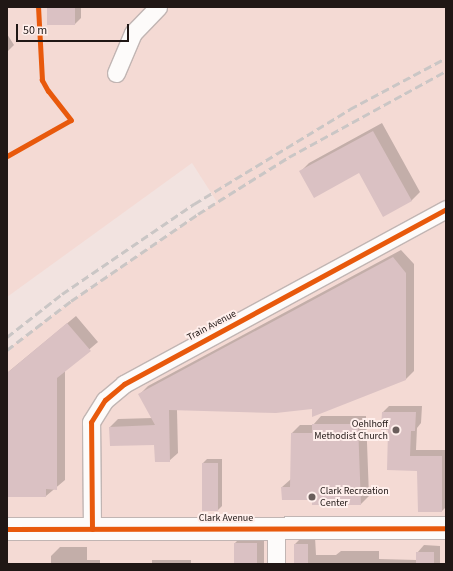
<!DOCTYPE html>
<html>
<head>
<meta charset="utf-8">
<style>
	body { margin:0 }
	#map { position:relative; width:453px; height:571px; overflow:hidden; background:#f2e3e0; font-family:"Source Sans 3",sans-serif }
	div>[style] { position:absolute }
	.built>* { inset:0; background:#f4dad4 }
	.shadow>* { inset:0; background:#0003; transform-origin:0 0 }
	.building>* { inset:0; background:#dac1c3; transform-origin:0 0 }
	.roads { filter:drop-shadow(1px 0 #c1b5b3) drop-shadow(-1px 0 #c1b5b3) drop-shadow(0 1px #c1b5b3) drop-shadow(0 -1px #c1b5b3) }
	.street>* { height:17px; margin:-8.5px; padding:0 8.5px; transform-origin:8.5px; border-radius:8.5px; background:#fdfbfa }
	.secondary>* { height:22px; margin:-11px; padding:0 11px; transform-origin:11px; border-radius:11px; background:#fdfbfa }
	.rail>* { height:3px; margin-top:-1.5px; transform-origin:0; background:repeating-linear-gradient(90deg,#cac6c5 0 8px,transparent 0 12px) }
	.cycleway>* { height:5px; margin:-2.5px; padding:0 2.5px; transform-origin:2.5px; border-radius:2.5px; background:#e8590c }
	.dots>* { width:11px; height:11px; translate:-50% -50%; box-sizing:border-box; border:2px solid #ffefec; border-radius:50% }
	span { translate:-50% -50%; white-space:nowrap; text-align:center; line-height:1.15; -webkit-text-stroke:4px #ffefec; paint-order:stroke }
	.street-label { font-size:10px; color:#201715 }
	.poi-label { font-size:10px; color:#201715 }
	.right { translate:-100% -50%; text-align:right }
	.left { translate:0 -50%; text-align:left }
	.frame { position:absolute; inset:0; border:8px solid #201715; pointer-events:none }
	.scale { position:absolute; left:16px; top:24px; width:113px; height:18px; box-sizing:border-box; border:2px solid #201715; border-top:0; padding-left:5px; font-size:12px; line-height:14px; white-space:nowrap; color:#201715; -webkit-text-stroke:3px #ffefec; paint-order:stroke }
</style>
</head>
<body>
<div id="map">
	<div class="built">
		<i style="clip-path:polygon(7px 7px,446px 7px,446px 564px,7px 564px,7px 350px,71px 301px,217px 202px,192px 163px,7px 297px)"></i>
	</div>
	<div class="shadow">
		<i style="clip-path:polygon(48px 7px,81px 7px,81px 18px,75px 24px)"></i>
		<i style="clip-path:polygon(7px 34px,14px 45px,7px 52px)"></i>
		<i style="clip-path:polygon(382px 123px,420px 192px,411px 201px,359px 172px,300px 172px,309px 163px)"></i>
		<i style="clip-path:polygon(401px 250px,414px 264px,414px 371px,406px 379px,313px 408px,177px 410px,178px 453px,169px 461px,155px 444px,111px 445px,110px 427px,118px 419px,153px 418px,140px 394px,148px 386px)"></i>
		<i style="clip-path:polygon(76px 316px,98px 342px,65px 370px,65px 480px,46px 496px,7px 496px,7px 373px)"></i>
		<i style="clip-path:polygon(389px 406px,422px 406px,421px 423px,417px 428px,416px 450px,446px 450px,446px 507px,442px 511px,418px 470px,389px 429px,383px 412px)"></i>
		<i style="clip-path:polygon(321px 416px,366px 416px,369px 496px,361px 504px,313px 499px,282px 487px,291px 479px,292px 433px,300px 425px,313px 425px)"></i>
		<i style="clip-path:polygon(207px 459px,222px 459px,222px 506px,218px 510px,203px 463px)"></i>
		<i style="clip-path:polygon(241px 537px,264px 537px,264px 564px,236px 564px,235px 543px)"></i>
		<i style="clip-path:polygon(302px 537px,315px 537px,316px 555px,336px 555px,341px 551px,379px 551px,379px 559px,417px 560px,417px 553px,424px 545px,440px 546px,440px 564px,295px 564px,295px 544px)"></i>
		<i style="clip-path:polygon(60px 547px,87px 547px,87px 560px,100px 560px,100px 564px,51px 564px,51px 556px)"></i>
		<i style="left:152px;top:560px;width:39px;height:6px"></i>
	</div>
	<div class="building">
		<i style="left:47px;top:7px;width:28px;height:18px"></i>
		<i style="clip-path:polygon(373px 131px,412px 201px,383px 217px,359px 173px,314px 198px,299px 171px)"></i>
		<i style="clip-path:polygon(393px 257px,406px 273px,406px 380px,312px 417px,312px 409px,276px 413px,169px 410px,170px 462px,155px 462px,154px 445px,110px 446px,109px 427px,155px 425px,138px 394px)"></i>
		<i style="clip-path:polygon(67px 323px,91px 351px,57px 378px,57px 490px,46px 489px,46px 497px,7px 497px,7px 373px)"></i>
		<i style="clip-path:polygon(382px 412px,416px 412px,415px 431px,411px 431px,410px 456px,442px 456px,442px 512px,418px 512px,417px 471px,387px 470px,388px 430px,381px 430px)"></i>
		<i style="clip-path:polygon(312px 424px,358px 424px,361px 505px,312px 505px,312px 500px,282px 500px,281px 487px,290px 487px,291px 433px,312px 433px)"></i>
		<i style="left:202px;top:463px;width:16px;height:48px"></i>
		<i style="left:234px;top:543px;width:23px;height:21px"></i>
		<i style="left:294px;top:544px;width:14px;height:20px"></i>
		<i style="left:416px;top:552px;width:18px;height:12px"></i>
	</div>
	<div class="roads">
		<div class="street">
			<i style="left:116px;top:73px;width:43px;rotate:-67deg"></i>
			<i style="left:133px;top:33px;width:36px;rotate:-46deg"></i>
			<i style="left:92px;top:529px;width:107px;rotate:-90.5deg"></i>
			<i style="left:91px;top:422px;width:26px;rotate:-58deg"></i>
			<i style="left:105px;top:400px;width:25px;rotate:-40deg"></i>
			<i style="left:124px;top:384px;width:366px;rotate:-28.5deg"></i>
			<i style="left:276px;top:564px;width:36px;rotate:-90deg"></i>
		</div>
		<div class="secondary">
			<i style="left:7px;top:529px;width:439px;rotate:-0.1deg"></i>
		</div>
	</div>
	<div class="rail">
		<i style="left:7px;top:337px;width:70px;rotate:-38deg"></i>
		<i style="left:62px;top:294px;width:160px;rotate:-34.3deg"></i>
		<i style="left:194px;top:204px;width:183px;rotate:-31.3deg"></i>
		<i style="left:350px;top:109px;width:109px;rotate:-28deg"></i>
		<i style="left:7px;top:350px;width:81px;rotate:-37.4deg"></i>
		<i style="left:71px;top:301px;width:154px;rotate:-34.4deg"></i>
		<i style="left:198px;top:214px;width:107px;rotate:-32.1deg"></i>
		<i style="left:289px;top:157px;width:179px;rotate:-28.7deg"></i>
	</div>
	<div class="cycleway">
		<i style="left:7px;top:156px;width:73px;rotate:-29.4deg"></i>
		<i style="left:71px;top:120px;width:37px;rotate:-128deg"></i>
		<i style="left:48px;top:91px;width:13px;rotate:-119deg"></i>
		<i style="left:42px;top:80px;width:73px;rotate:-93.1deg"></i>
		<i style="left:7px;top:529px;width:439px;rotate:-0.1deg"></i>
		<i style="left:92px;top:529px;width:107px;rotate:-90.5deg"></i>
		<i style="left:91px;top:422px;width:26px;rotate:-58deg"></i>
		<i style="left:105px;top:400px;width:25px;rotate:-40deg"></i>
		<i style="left:124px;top:384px;width:366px;rotate:-28.5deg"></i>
	</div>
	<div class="dots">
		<i style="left:396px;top:430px;background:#6a5e5c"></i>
		<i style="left:312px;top:497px;background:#6a5e5c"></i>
	</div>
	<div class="street-label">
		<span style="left:212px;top:326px;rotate:-28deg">Train Avenue</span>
		<span style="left:226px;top:519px">Clark Avenue</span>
	</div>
	<div class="poi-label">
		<span class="right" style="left:388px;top:430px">Oehlhoff<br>Methodist Church</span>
		<span class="left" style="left:320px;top:497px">Clark Recreation<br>Center</span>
	</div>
	<div class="frame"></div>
	<div class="scale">50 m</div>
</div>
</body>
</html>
